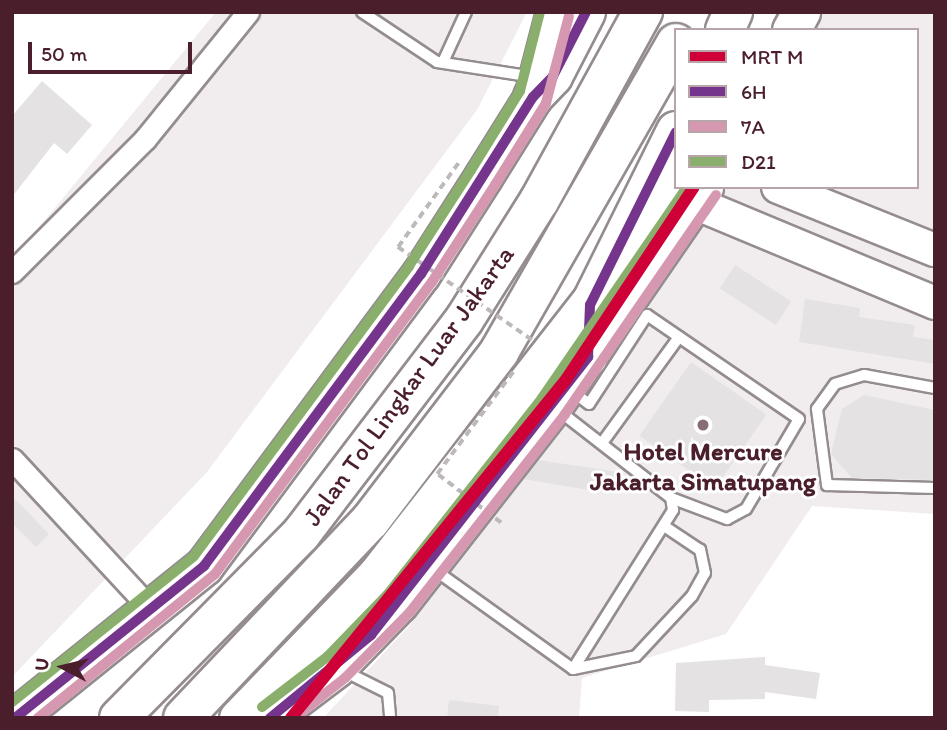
<!DOCTYPE html>
<html>
<head>
<meta charset="utf-8">
<style>
	body { margin:0 }
	#map { position:relative; width:947px; height:730px; overflow:hidden; background:#fff; font-family:Itim,sans-serif }
	div>[style] { position:absolute }
	.built>* { inset:0; background:#f1edee }
	.building>* { inset:0; background:#e4e2e3; transform-origin:0 0 }
	.path>* { height:3.5px; margin-top:-1.75px; transform-origin:0; background:repeating-linear-gradient(90deg,#bdb8b9 0 7px,transparent 0 12px) }
	.roads { filter:drop-shadow(2px 0 #948c8e) drop-shadow(-2px 0 #948c8e) drop-shadow(0 2px #948c8e) drop-shadow(0 -2px #948c8e) }
	.service>* { height:10px; margin:-5px; padding:0 5px; transform-origin:5px; border-radius:5px; background:#fff }
	.minor>* { height:21px; margin:-10.5px; padding:0 10.5px; transform-origin:10.5px; border-radius:10.5px; background:#fff }
	.secondary>* { height:32px; margin:-16px; padding:0 16px; transform-origin:16px; border-radius:16px; background:#fff }
	.trunk>* { height:37px; margin:-18.5px; padding:0 18.5px; transform-origin:18.5px; border-radius:18.5px; background:#fff }
	.motorway>* { height:38px; margin:-19px; padding:0 19px; transform-origin:19px; border-radius:19px; background:#fff }
	.path-bridge>* { height:3.5px; margin-top:-1.75px; transform-origin:0; background:repeating-linear-gradient(90deg,#bdb8b9 0 7px,transparent 0 12px) }
	.bus-1>* { height:10px; margin:-5px; padding:0 5px; transform-origin:5px; border-radius:5px; background:#75358c }
	.bus-2>* { height:10px; margin:-5px; padding:0 5px; transform-origin:5px; border-radius:5px; background:#d598b0 }
	.bus-3>* { height:10px; margin:-5px; padding:0 5px; transform-origin:5px; border-radius:5px; background:#8aaf6c }
	.metro-1>* { height:12px; margin:-6px; padding:0 6px; transform-origin:6px; border-radius:6px; background:#ce0037 }
	.dots>* { width:19px; height:19px; translate:-50% -50%; box-sizing:border-box; border:4px solid #fff; border-radius:50% }
	span { translate:-50% -50%; white-space:nowrap; text-align:center; line-height:1.15; -webkit-text-stroke:6px #fff; paint-order:stroke }
	.street-label { font-size:26px; color:#4a1f2b }
	.poi-label { font-size:26px; color:#4a1f2b; font-weight:700 }
	.frame { position:absolute; inset:0; border:14px solid #4a1f2b; pointer-events:none }
	.legend { position:absolute; left:674px; top:28px; width:245px; height:161px; box-sizing:border-box; background:#fff; border:2px solid #b7a5aa; margin:0; padding:9px 12px; list-style:none; font-size:21px; color:#4a1f2b }
	.legend li { display:flex; align-items:center; gap:14px; height:35px }
	.legend b { width:35px; border:2px solid #b7a5aa }
	.north { position:absolute; left:28px; top:632px; width:70px; height:70px; -webkit-text-stroke:5px #fff; paint-order:stroke; rotate:277deg; font-size:19px; font-weight:700; line-height:28px; text-align:center; color:#4a1f2b }
	.north::after { content:''; display:block; margin:auto; width:24px; height:32px; background:#4a1f2b; clip-path:polygon(50% 0,100% 100%,50% 72%,0 100%) }
	.scale { position:absolute; left:28px; top:42px; width:164px; height:32px; box-sizing:border-box; border:4px solid #4a1f2b; border-top:0; padding-left:9px; font-size:21px; line-height:24px; white-space:nowrap; color:#4a1f2b; -webkit-text-stroke:5px #fff; paint-order:stroke }
</style>
</head>
<body>
<div id="map">
	<div class="built">
		<i style="clip-path:polygon(216px 12px,527px 12px,477px 110px,207px 472px,12px 677px,12px 260px)"></i>
		<i style="clip-path:polygon(814px 12px,935px 12px,935px 514px,812px 506px,726px 634px,582px 678px,579px 718px,323px 718px,409px 626px,689px 241px,719px 187px,917px 187px,917px 30px,805px 30px)"></i>
	</div>
	<div class="building">
		<i style="clip-path:polygon(42px 81px,92px 125px,67px 154px,54px 143px,12px 197px,12px 116px)"></i>
		<i style="left:735px;top:265px;width:67px;height:28px;rotate:33deg"></i>
		<i style="clip-path:polygon(805px 299px,860px 308px,859px 317px,915px 325px,913px 337px,935px 340px,935px 364px,799px 342px)"></i>
		<i style="left:691px;top:362px;width:92px;height:90px;rotate:35deg"></i>
		<i style="clip-path:polygon(864px 395px,935px 410px,935px 480px,852px 478px,831px 454px,842px 409px)"></i>
		<i style="clip-path:polygon(538px 460px,618px 472px,614px 494px,523px 479px)"></i>
		<i style="clip-path:polygon(12px 496px,49px 534px,36px 547px,12px 523px)"></i>
		<i style="clip-path:polygon(765px 657px,765px 665px,820px 673px,816px 699px,765px 692px,765px 699px,709px 700px,709px 712px,675px 711px,676px 663px)"></i>
		<i style="clip-path:polygon(449px 700px,499px 706px,498px 718px,447px 718px)"></i>
	</div>
	<div class="path">
		<i style="left:398px;top:247px;width:105px;rotate:-54.3deg"></i>
	</div>
	<div class="roads">
		<div class="service">
			<i style="left:362px;top:12px;width:90px;rotate:33.7deg"></i>
			<i style="left:437px;top:62px;width:98px;rotate:8.8deg"></i>
			<i style="left:443px;top:62px;width:55px;rotate:-65.3deg"></i>
			<i style="left:935px;top:388px;width:72px;rotate:-169.6deg"></i>
			<i style="left:864px;top:375px;width:30px;rotate:163deg"></i>
			<i style="left:835px;top:384px;width:31px;rotate:126deg"></i>
			<i style="left:817px;top:409px;width:77px;rotate:82.5deg"></i>
			<i style="left:827px;top:485px;width:108px;rotate:1.6deg"></i>
			<i style="left:558px;top:410px;width:143px;rotate:37.9deg"></i>
			<i style="left:671px;top:498px;width:60px;rotate:20.6deg"></i>
			<i style="left:727px;top:519px;width:21px;rotate:-28deg"></i>
			<i style="left:746px;top:509px;width:104px;rotate:-59.5deg"></i>
			<i style="left:799px;top:419px;width:184px;rotate:-145.6deg"></i>
			<i style="left:647px;top:315px;width:106px;rotate:123.1deg"></i>
			<i style="left:589px;top:404px;width:21px;rotate:-143deg"></i>
			<i style="left:602px;top:443px;width:131px;rotate:-54deg"></i>
			<i style="left:432px;top:568px;width:173px;rotate:35.6deg"></i>
			<i style="left:573px;top:669px;width:64px;rotate:-11.7deg"></i>
			<i style="left:636px;top:656px;width:82px;rotate:-47deg"></i>
			<i style="left:692px;top:596px;width:26px;rotate:-61deg"></i>
			<i style="left:705px;top:573px;width:24px;rotate:-102deg"></i>
			<i style="left:700px;top:550px;width:43px;rotate:-146.3deg"></i>
			<i style="left:573px;top:669px;width:188px;rotate:-57.8deg"></i>
			<i style="left:673px;top:510px;width:12px;rotate:-99deg"></i>
			<i style="left:342px;top:670px;width:51px;rotate:26.6deg"></i>
			<i style="left:388px;top:693px;width:25px;rotate:85deg"></i>
		</div>
		<div class="minor">
			<i style="left:12px;top:272px;width:188px;rotate:-45deg"></i>
			<i style="left:145px;top:139px;width:164px;rotate:-51deg"></i>
			<i style="left:12px;top:459px;width:205px;rotate:47.2deg"></i>
		</div>
		<div class="secondary">
			<i style="left:778px;top:187px;width:169px;rotate:21.9deg"></i>
			<i style="left:695px;top:203px;width:260px;rotate:22.6deg"></i>
		</div>
		<div class="trunk">
			<i style="left:791px;top:30px;width:21px;rotate:-61deg"></i>
			<i style="left:15px;top:718px;width:243px;rotate:-38.8deg"></i>
			<i style="left:204px;top:566px;width:364px;rotate:-53.4deg"></i>
			<i style="left:421px;top:274px;width:115px;rotate:-57.4deg"></i>
			<i style="left:483px;top:177px;width:94px;rotate:-58deg"></i>
			<i style="left:533px;top:97px;width:88px;rotate:-75.5deg"></i>
			<i style="left:238px;top:718px;width:200px;rotate:-46deg"></i>
			<i style="left:377px;top:574px;width:491px;rotate:-52deg"></i>
			<i style="left:270px;top:718px;width:83px;rotate:-37.1deg"></i>
			<i style="left:336px;top:668px;width:91px;rotate:-45.9deg"></i>
			<i style="left:399px;top:603px;width:250px;rotate:-52deg"></i>
			<i style="left:553px;top:406px;width:266px;rotate:-55.4deg"></i>
		</div>
		<div class="motorway">
			<i style="left:725px;top:30px;width:20px;rotate:-66deg"></i>
			<i style="left:533px;top:97px;width:29px;rotate:-46deg"></i>
			<i style="left:553px;top:76px;width:72px;rotate:-62.7deg"></i>
			<i style="left:588px;top:357px;width:52px;rotate:-87.8deg"></i>
			<i style="left:590px;top:305px;width:194px;rotate:-63.7deg"></i>
			<i style="left:119px;top:718px;width:259px;rotate:-45.3deg"></i>
			<i style="left:301px;top:534px;width:269px;rotate:-52.7deg"></i>
			<i style="left:464px;top:320px;width:141px;rotate:-57.8deg"></i>
			<i style="left:539px;top:201px;width:216px;rotate:-61.2deg"></i>
			<i style="left:183px;top:718px;width:272px;rotate:-46.5deg"></i>
			<i style="left:370px;top:521px;width:213px;rotate:-52.6deg"></i>
			<i style="left:499px;top:352px;width:356px;rotate:-60.2deg"></i>
		</div>
	</div>
	<div class="path-bridge">
		<i style="left:398px;top:247px;width:167px;rotate:34.7deg"></i>
		<i style="left:501px;top:523px;width:81px;rotate:-142.6deg"></i>
		<i style="left:437px;top:474px;width:132px;rotate:-53.3deg"></i>
	</div>
	<div class="bus-1">
		<i style="left:15px;top:718px;width:243px;rotate:-38.8deg"></i>
		<i style="left:204px;top:566px;width:364px;rotate:-53.4deg"></i>
		<i style="left:421px;top:274px;width:209px;rotate:-57.7deg"></i>
		<i style="left:533px;top:97px;width:29px;rotate:-46deg"></i>
		<i style="left:553px;top:76px;width:72px;rotate:-62.7deg"></i>
		<i style="left:270px;top:718px;width:131px;rotate:-39.4deg"></i>
		<i style="left:371px;top:635px;width:353px;rotate:-52deg"></i>
		<i style="left:588px;top:357px;width:52px;rotate:-87.8deg"></i>
		<i style="left:590px;top:305px;width:193px;rotate:-63.6deg"></i>
	</div>
	<div class="bus-2">
		<i style="left:38px;top:718px;width:228px;rotate:-39.1deg"></i>
		<i style="left:215px;top:574px;width:364px;rotate:-53.4deg"></i>
		<i style="left:432px;top:282px;width:116px;rotate:-57deg"></i>
		<i style="left:495px;top:185px;width:97px;rotate:-58.1deg"></i>
		<i style="left:546px;top:103px;width:90px;rotate:-75.2deg"></i>
		<i style="left:294px;top:718px;width:65px;rotate:-38.1deg"></i>
		<i style="left:345px;top:678px;width:93px;rotate:-45.4deg"></i>
		<i style="left:410px;top:612px;width:251px;rotate:-51.9deg"></i>
		<i style="left:565px;top:414px;width:266px;rotate:-55.4deg"></i>
	</div>
	<div class="bus-3">
		<i style="left:12px;top:702px;width:233px;rotate:-38.7deg"></i>
		<i style="left:194px;top:556px;width:361px;rotate:-53.4deg"></i>
		<i style="left:409px;top:266px;width:114px;rotate:-57.1deg"></i>
		<i style="left:471px;top:170px;width:93px;rotate:-58.2deg"></i>
		<i style="left:520px;top:91px;width:81px;rotate:-75.8deg"></i>
		<i style="left:262px;top:707px;width:82px;rotate:-37.6deg"></i>
		<i style="left:327px;top:657px;width:88px;rotate:-45.9deg"></i>
		<i style="left:388px;top:594px;width:249px;rotate:-51.8deg"></i>
		<i style="left:542px;top:398px;width:256px;rotate:-55.5deg"></i>
	</div>
	<div class="metro-1">
		<i style="left:291px;top:718px;width:438px;rotate:-50.9deg"></i>
		<i style="left:567px;top:378px;width:229px;rotate:-56.4deg"></i>
	</div>
	<div class="dots">
		<i style="left:703px;top:425px;background:#896d75"></i>
	</div>
	<div class="street-label">
		<span style="left:409px;top:386px;rotate:-54deg">Jalan Tol Lingkar Luar Jakarta</span>
	</div>
	<div class="poi-label">
		<span style="left:703px;top:467px">Hotel Mercure<br>Jakarta Simatupang</span>
	</div>
	<div class="frame"></div>
	<ul class="legend">
	<li><b style="height:9px;background:#ce0037"></b>MRT M</li>
	<li><b style="height:9px;background:#75358c"></b>6H</li>
	<li><b style="height:9px;background:#d598b0"></b>7A</li>
	<li><b style="height:9px;background:#8aaf6c"></b>D21</li>
	</ul>
	<div class="north">U</div>
	<div class="scale">50 m</div>
</div>
</body>
</html>
